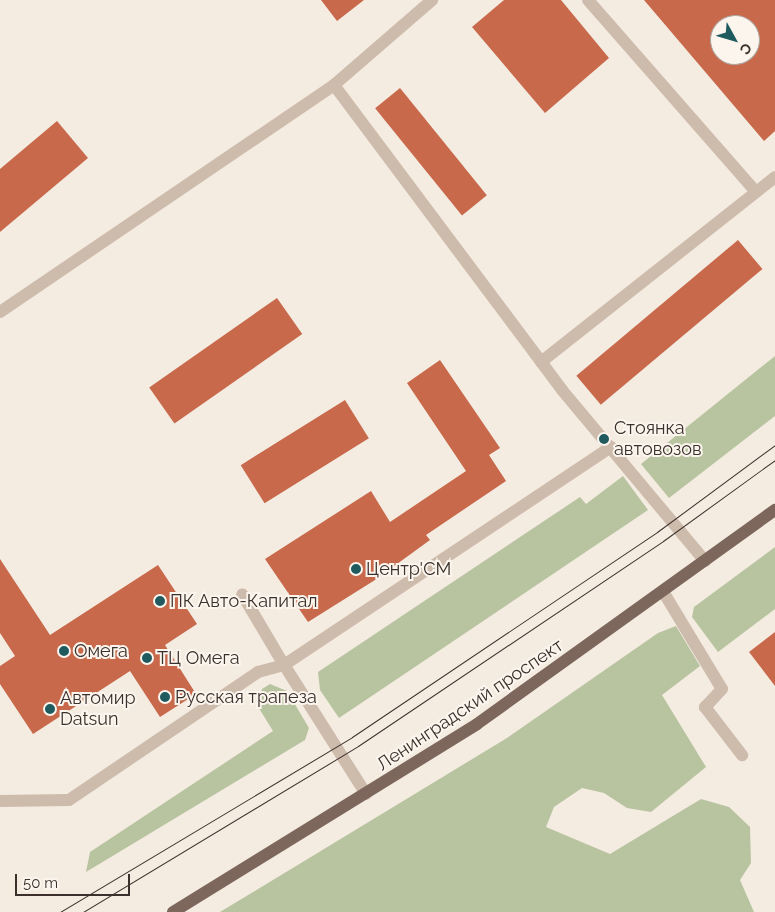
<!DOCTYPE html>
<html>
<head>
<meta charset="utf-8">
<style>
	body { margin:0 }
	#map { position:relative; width:775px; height:912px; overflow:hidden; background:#f4ebe1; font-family:Raleway,sans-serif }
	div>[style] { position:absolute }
	.green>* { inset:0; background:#b8c4a0 }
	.building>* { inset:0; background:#c8694b; transform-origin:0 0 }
	.minor>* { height:12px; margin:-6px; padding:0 6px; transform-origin:6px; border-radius:6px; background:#cdbbac }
	.major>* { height:12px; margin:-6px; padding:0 6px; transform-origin:6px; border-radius:6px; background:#7d675c }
	.tram>* { height:1px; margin:-0.5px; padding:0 0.5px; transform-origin:0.5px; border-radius:0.5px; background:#3b302b }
	.dots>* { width:14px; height:14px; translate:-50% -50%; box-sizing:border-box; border:2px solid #fbf5ee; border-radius:50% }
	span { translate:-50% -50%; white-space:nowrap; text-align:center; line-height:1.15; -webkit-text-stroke:4px #fbf5ee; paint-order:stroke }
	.poi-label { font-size:18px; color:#3b302b }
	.left { translate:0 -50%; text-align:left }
	.street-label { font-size:18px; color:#3b302b }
	.north { position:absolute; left:710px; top:15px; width:50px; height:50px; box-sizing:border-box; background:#fbf5ee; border:1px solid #aea6a0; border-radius:50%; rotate:129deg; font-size:14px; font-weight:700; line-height:20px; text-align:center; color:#3b302b }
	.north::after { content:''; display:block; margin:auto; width:18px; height:22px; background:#1f5a5e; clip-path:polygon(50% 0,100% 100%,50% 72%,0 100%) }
	.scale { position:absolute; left:15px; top:874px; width:115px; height:22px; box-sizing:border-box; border:2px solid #3b302b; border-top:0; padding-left:6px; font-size:15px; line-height:18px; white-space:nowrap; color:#3b302b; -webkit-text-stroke:4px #fbf5ee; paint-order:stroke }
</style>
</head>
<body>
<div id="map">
	<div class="green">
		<i style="clip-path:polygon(775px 356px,775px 416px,669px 498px,641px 464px)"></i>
		<i style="clip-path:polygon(623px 476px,648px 510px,339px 718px,320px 690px,318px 672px,580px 497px,586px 504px)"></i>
		<i style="clip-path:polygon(775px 547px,775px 609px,718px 652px,692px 617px,694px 607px)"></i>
		<i style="clip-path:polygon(676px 626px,700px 666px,662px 695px,706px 767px,651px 812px,627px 808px,604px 793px,582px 788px,554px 807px,546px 827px,610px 854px,701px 799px,729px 807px,750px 827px,751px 863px,740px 880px,754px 912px,220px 912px,507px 738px,658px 633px)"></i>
		<i style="clip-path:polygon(270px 684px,287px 691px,309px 728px,305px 740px,86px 872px,90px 852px,273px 731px,257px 705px,262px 689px)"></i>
	</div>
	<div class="building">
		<i style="clip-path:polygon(321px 0,364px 0,337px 21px)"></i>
		<i style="clip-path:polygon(504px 0,561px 0,609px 58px,545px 113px,472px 27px)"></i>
		<i style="clip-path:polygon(evenodd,644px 0,775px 0,775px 131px,764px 141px,644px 0,720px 25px,750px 25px,750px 55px,720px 55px,720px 25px)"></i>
		<i style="left:400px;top:88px;width:138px;height:32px;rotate:51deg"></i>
		<i style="clip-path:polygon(57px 121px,88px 158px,0 232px,0 169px)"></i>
		<i style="left:738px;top:240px;width:38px;height:211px;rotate:50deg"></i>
		<i style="left:277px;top:298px;width:44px;height:156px;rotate:55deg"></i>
		<i style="clip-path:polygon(440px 360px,500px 448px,489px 455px,506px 481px,426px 535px,430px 540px,375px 580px,308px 622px,265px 559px,371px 491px,390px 522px,466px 471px,407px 383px)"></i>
		<i style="left:345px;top:400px;width:45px;height:123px;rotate:58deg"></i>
		<i style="clip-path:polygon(0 559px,50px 635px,158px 565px,197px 624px,165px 645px,196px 694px,160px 717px,130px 671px,33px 734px,0 684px,0 666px,15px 656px,0 633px)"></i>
		<i style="clip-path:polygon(775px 632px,775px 686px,749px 652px)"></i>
	</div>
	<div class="minor">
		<i style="left:588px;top:0;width:255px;rotate:48.8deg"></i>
		<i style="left:334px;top:85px;width:130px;rotate:-40.9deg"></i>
		<i style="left:0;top:312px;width:404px;rotate:-34.2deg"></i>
		<i style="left:334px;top:85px;width:381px;rotate:53.2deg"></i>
		<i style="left:562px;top:390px;width:223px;rotate:50.1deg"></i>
		<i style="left:541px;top:362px;width:298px;rotate:-38.3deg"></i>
		<i style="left:664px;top:593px;width:112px;rotate:58.9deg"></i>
		<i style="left:722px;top:689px;width:25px;rotate:133deg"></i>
		<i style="left:705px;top:707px;width:61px;rotate:52.4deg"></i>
		<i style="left:366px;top:794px;width:153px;rotate:-122.4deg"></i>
		<i style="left:284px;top:665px;width:393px;rotate:-33.7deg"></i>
		<i style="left:0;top:801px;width:69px;rotate:-0.8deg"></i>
		<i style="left:69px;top:800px;width:228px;rotate:-34.1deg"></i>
		<i style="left:258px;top:672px;width:27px;rotate:-15deg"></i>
		<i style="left:284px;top:665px;width:82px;rotate:-120.6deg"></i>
	</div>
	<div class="major">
		<i style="left:173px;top:912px;width:357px;rotate:-31.7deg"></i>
		<i style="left:477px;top:724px;width:367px;rotate:-35.7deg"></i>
	</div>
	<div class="tram">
		<i style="left:60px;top:912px;width:340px;rotate:-30.9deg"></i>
		<i style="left:352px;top:737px;width:367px;rotate:-33.9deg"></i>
		<i style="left:657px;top:532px;width:147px;rotate:-36.4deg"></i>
		<i style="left:83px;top:912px;width:321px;rotate:-31.1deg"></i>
		<i style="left:358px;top:746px;width:367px;rotate:-33.9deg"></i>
		<i style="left:663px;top:541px;width:138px;rotate:-35.9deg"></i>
	</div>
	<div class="dots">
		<i style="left:604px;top:439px;background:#1f5a5e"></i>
		<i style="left:356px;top:569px;background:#1f5a5e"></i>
		<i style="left:160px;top:601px;background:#1f5a5e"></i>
		<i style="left:64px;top:651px;background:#1f5a5e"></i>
		<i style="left:147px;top:658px;background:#1f5a5e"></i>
		<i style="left:165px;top:697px;background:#1f5a5e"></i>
		<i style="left:50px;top:709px;background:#1f5a5e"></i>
	</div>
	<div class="poi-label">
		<span class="left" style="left:614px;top:439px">Стоянка<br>автовозов</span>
		<span class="left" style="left:366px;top:569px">Центр'СМ</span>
		<span class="left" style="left:170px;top:601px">ПК Авто-Капитал</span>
		<span class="left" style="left:74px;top:651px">Омега</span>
		<span class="left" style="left:157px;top:658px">ТЦ Омега</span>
		<span class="left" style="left:175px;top:697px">Русская трапеза</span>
		<span class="left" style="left:60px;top:709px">Автомир<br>Datsun</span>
	</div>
	<div class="street-label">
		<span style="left:470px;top:705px;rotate:-34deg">Ленинградский проспект</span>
	</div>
	<div class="north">С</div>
	<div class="scale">50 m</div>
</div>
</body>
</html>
